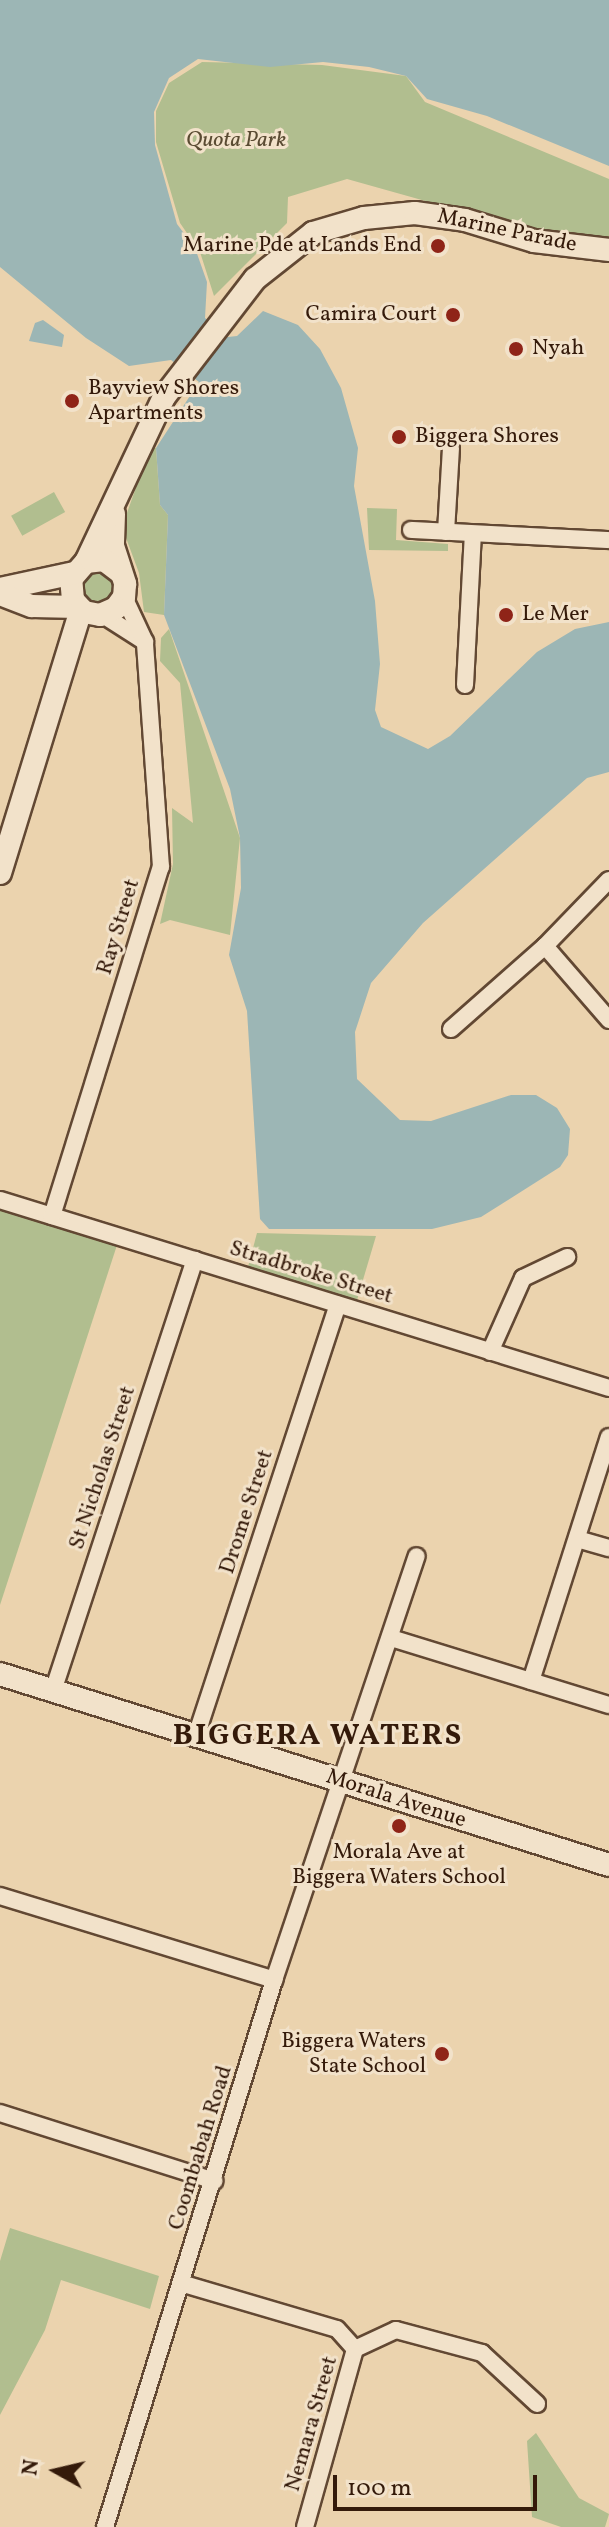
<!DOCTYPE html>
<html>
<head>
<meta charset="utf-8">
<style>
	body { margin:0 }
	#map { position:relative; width:609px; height:2527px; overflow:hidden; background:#ebd3ae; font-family:Vollkorn,serif }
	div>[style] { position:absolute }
	.green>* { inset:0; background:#b1be8f; transform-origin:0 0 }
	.round { border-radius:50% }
	.water>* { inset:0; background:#9cb6b5 }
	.roads { filter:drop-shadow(2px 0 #624833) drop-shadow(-2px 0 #624833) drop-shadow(0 2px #624833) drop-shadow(0 -2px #624833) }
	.street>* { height:16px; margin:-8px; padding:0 8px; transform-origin:8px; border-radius:8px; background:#f2e2ca }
	.secondary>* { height:22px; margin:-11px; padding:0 11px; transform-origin:11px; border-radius:11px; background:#f2e2ca }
	.dots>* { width:22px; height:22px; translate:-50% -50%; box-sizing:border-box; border:4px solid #f2e2ca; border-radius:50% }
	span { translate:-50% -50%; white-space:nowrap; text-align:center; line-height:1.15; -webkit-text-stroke:6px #f2e2ca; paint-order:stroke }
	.park-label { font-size:22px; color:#5a4b32; font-style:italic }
	.street-label { font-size:22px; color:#341a0a }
	.poi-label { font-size:22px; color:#341a0a }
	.right { translate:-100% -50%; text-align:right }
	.left { translate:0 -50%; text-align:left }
	.district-label { font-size:30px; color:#341a0a; font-weight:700; letter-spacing:2px }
	.north { position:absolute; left:16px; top:2431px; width:80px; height:80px; -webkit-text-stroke:6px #f2e2ca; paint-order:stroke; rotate:278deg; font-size:22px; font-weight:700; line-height:32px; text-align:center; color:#341a0a }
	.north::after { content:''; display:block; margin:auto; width:28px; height:36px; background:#341a0a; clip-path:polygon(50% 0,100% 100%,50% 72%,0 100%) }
	.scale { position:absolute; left:333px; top:2475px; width:204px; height:36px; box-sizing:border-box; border:4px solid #341a0a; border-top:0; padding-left:10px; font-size:24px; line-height:28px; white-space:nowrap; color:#341a0a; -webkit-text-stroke:6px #f2e2ca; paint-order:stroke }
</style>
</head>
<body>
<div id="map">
	<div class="green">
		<i style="clip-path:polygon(202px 62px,322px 65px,406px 76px,425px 102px,609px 179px,609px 244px,561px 239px,347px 179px,288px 197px,287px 223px,214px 296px,200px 252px,180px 223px,156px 142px,156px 111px,169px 83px)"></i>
		<i style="clip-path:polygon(150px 448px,156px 448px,160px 505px,168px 515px,164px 615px,144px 612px,139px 573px,122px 527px)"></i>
		<i style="left:54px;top:492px;width:23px;height:49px;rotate:61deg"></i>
		<i style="clip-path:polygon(367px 508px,397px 509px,396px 540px,448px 544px,448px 551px,369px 550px)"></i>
		<i class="round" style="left:80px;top:570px;width:34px;height:34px"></i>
		<i style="clip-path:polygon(169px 629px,240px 838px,230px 935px,170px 920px,160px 924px,173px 864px,172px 808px,193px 823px,180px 683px,160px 661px,161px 638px)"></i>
		<i style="clip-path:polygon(0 1204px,118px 1242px,0 1605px)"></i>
		<i style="clip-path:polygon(257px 1233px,376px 1236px,357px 1300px,248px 1267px)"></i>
		<i style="clip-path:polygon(10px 2228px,159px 2276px,150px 2309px,61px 2280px,45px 2330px,0 2415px,0 2261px)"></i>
		<i style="clip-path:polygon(536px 2433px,579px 2498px,609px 2514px,605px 2527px,561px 2527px,532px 2517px,527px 2441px)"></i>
	</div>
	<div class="water">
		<i style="clip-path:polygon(0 0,609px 0,609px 166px,487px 116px,427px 99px,406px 76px,369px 67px,323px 62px,270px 67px,198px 59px,169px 78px,154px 112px,155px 145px,177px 224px,195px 248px,207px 282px,205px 318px,228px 337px,237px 336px,263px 311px,298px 325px,320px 349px,341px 388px,358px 448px,354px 486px,375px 601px,380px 664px,375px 710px,381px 727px,428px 749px,450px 736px,537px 652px,575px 629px,609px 622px,609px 772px,587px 778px,423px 923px,371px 983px,355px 1032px,357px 1079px,400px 1120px,431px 1121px,511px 1095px,536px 1095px,557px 1108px,570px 1129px,568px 1155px,560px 1167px,481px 1217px,432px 1229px,269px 1229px,260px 1219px,247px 1011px,229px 955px,241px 888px,240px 838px,230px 789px,164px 615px,168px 515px,160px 505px,156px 448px,199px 382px,171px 360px,129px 366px,86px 338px,0 267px)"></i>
		<i style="clip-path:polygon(43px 320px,64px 335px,62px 347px,29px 341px,35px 323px)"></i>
	</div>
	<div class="roads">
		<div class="street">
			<i style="left:411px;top:530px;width:198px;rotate:2.9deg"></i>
			<i style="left:446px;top:532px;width:84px;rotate:-86.6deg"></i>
			<i style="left:103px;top:615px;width:50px;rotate:32.7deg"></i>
			<i style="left:465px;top:685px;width:151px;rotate:-87deg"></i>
			<i style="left:545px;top:946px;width:98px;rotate:49.1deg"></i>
			<i style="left:451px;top:1029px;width:125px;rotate:-41.4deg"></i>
			<i style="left:545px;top:946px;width:92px;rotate:-45.9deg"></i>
			<i style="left:0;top:1200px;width:637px;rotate:17.16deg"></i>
			<i style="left:52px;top:1216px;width:366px;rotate:-72.7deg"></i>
			<i style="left:161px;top:867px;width:226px;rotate:-94.1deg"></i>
			<i style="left:145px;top:642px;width:50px;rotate:-115deg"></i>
			<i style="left:490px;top:1352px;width:81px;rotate:-66deg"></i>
			<i style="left:523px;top:1278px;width:49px;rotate:-25.5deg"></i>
			<i style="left:577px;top:1539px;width:33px;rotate:16deg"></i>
			<i style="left:391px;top:1638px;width:228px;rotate:17.1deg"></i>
			<i style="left:531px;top:1681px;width:256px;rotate:-72.3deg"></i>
			<i style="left:53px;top:1691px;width:454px;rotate:-71.8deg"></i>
			<i style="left:197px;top:1733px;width:451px;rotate:-71.8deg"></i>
			<i style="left:0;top:1896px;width:287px;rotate:17deg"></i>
			<i style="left:0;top:2113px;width:225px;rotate:17.6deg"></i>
			<i style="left:184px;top:2284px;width:159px;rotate:16.4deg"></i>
			<i style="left:337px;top:2329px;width:27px;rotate:48deg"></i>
			<i style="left:105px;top:2527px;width:573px;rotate:-72.83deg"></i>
			<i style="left:274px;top:1980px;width:447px;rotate:-71.4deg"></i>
			<i style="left:305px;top:2527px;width:185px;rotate:-74.3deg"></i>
			<i style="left:355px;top:2349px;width:45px;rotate:-24.9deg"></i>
			<i style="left:396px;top:2330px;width:89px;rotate:15deg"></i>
			<i style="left:482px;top:2353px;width:75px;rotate:42.8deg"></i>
		</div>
		<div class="secondary">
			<i style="left:114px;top:514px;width:32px;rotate:92deg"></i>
			<i style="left:113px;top:546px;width:40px;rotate:72deg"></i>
			<i style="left:125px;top:584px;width:13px;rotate:94deg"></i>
			<i style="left:124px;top:597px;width:14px;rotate:126deg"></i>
			<i style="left:116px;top:608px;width:17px;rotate:156deg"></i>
			<i style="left:100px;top:615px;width:16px;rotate:-169deg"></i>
			<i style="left:84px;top:612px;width:16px;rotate:-133deg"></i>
			<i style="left:73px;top:600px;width:21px;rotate:-95deg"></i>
			<i style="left:71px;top:579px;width:23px;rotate:-49deg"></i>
			<i style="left:86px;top:562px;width:18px;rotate:-6deg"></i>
			<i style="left:104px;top:560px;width:21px;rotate:37deg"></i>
			<i style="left:86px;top:562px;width:183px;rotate:-64.7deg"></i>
			<i style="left:164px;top:397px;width:149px;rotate:-52.4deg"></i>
			<i style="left:255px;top:279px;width:74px;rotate:-38.4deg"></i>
			<i style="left:313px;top:233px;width:53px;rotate:-16.4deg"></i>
			<i style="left:364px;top:218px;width:51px;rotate:-5.6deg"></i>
			<i style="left:415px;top:213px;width:50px;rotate:8deg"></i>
			<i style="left:465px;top:220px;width:72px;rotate:16.9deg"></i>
			<i style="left:534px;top:241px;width:76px;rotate:6.8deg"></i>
			<i style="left:0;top:589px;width:76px;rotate:-12.2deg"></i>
			<i style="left:0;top:594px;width:34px;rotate:21deg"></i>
			<i style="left:32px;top:606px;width:46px;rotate:1.2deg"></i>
			<i style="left:0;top:873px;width:276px;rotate:-72.9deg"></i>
			<i style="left:0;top:1674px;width:638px;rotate:17.41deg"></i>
		</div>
	</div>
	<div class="dots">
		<i style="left:438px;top:246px;background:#8f2418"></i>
		<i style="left:453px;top:315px;background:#8f2418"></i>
		<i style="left:516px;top:349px;background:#8f2418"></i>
		<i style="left:72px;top:401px;background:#8f2418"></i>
		<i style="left:399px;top:437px;background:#8f2418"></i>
		<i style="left:506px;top:615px;background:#8f2418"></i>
		<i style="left:399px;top:1826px;background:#8f2418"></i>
		<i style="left:442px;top:2054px;background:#8f2418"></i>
	</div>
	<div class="park-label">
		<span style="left:236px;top:141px">Quota Park</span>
	</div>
	<div class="street-label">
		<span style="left:507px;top:231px;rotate:12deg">Marine Parade</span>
		<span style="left:119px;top:927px;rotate:-73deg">Ray Street</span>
		<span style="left:311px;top:1273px;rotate:17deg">Stradbroke Street</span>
		<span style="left:103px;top:1468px;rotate:-72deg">St Nicholas Street</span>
		<span style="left:247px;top:1512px;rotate:-72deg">Drome Street</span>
		<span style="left:396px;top:1799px;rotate:18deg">Morala Avenue</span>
		<span style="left:201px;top:2148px;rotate:-73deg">Coombabah Road</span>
		<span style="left:312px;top:2424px;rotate:-74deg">Nemara Street</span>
	</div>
	<div class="poi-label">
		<span class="right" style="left:422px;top:246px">Marine Pde at Lands End</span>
		<span class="right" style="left:437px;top:315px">Camira Court</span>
		<span class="left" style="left:532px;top:349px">Nyah</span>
		<span class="left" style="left:88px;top:401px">Bayview Shores<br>Apartments</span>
		<span class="left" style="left:415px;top:437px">Biggera Shores</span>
		<span class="left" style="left:522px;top:615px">Le Mer</span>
		<span style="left:399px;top:1865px">Morala Ave at<br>Biggera Waters School</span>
		<span class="right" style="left:426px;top:2054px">Biggera Waters<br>State School</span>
	</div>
	<div class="district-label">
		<span style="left:318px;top:1736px">BIGGERA WATERS</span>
	</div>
	<div class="north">N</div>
	<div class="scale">100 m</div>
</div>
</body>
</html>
